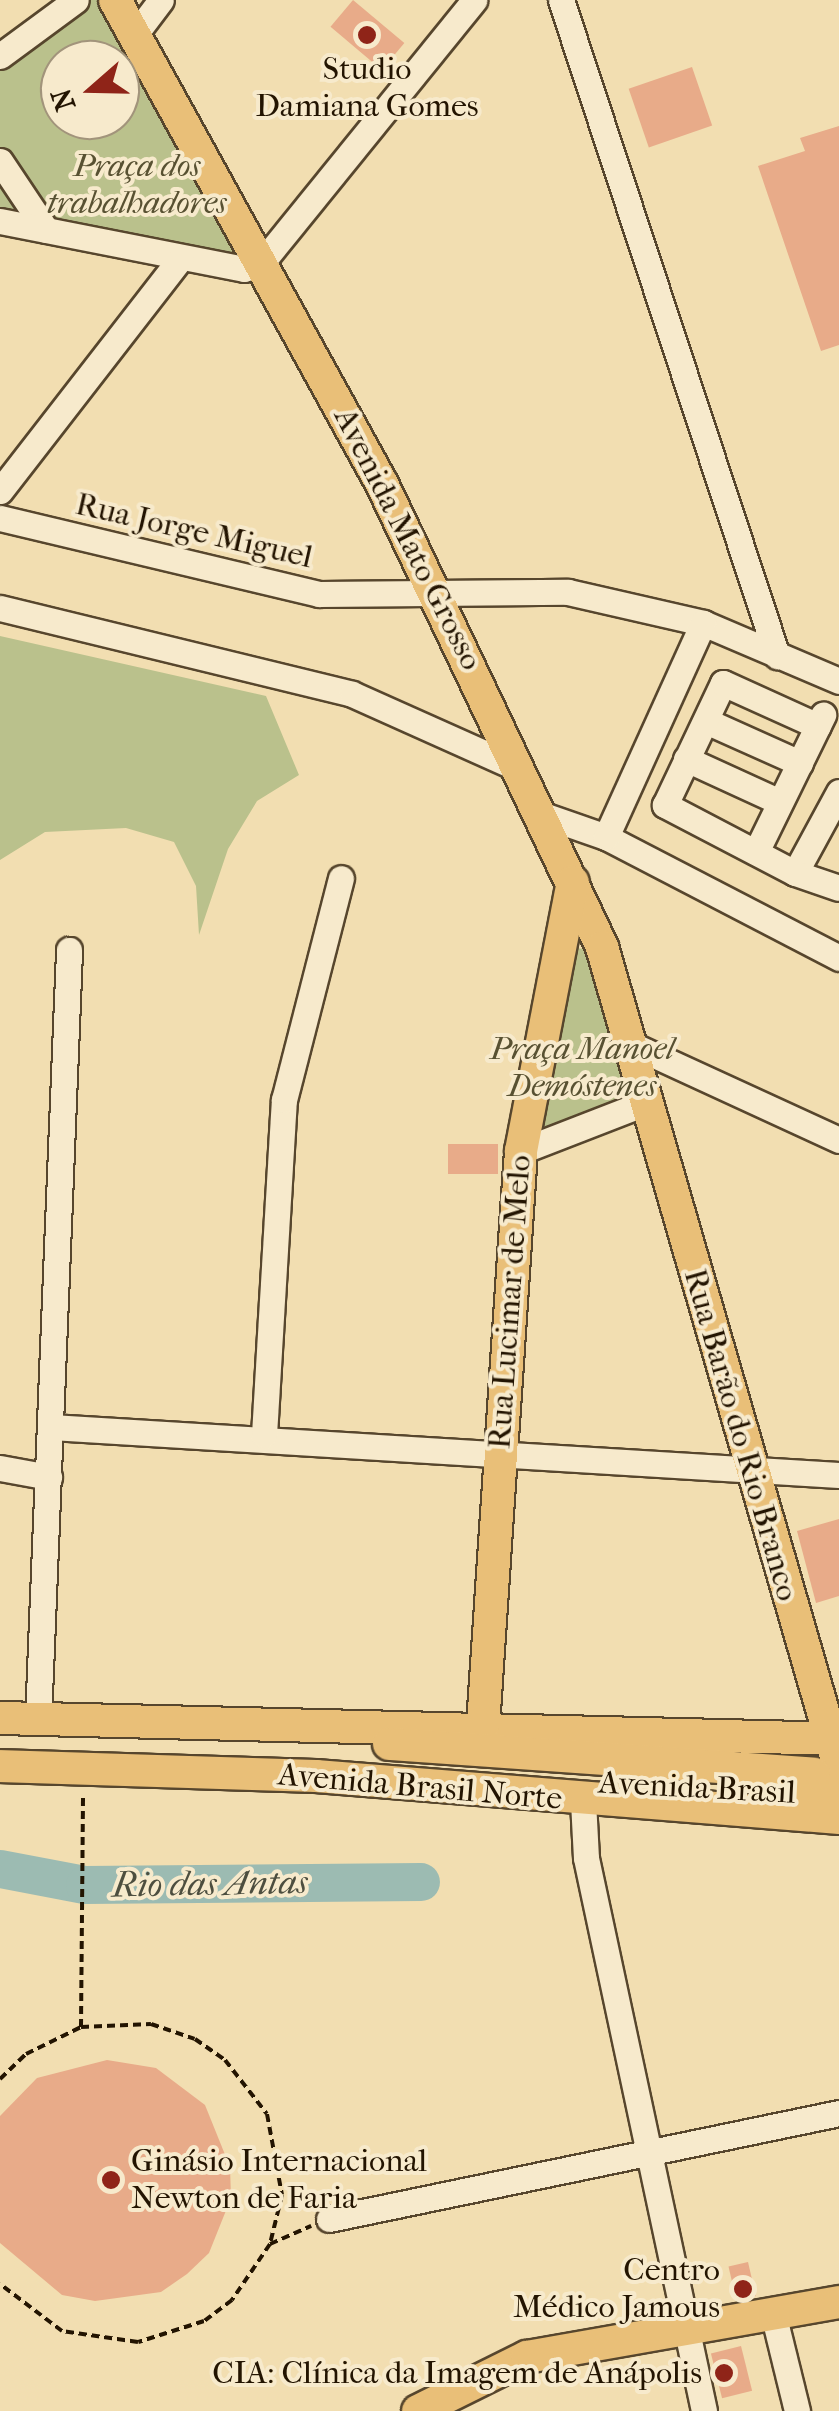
<!DOCTYPE html>
<html>
<head>
<meta charset="utf-8">
<style>
	body { margin:0 }
	#map { position:relative; width:839px; height:2411px; overflow:hidden; background:#f2deb1; font-family:"IM FELL French Canon",serif }
	div>[style] { position:absolute }
	.green>* { inset:0; background:#bac18c }
	.river>* { height:38px; margin:-19px; padding:0 19px; transform-origin:19px; border-radius:19px; background:#9cbbb2 }
	.building>* { inset:0; background:#e8ab89; transform-origin:0 0 }
	.path>* { height:4px; margin-top:-2px; transform-origin:0; background:repeating-linear-gradient(90deg,#231401 0 8px,transparent 0 13px) }
	.roads { filter:drop-shadow(2px 0 #57462d) drop-shadow(-2px 0 #57462d) drop-shadow(0 2px #57462d) drop-shadow(0 -2px #57462d) }
	.minor>* { height:25px; margin:-12.5px; padding:0 12.5px; transform-origin:12.5px; border-radius:12.5px; background:#f7eacc }
	.major>* { height:32px; margin:-16px; padding:0 16px; transform-origin:16px; border-radius:16px; background:#e9bf78 }
	.dots>* { width:28px; height:28px; translate:-50% -50%; box-sizing:border-box; border:5px solid #f7eacc; border-radius:50% }
	span { translate:-50% -50%; white-space:nowrap; text-align:center; line-height:1.15; -webkit-text-stroke:8px #f7eacc; paint-order:stroke }
	.poi-label { font-size:32px; color:#231401 }
	.left { translate:0 -50%; text-align:left }
	.right { translate:-100% -50%; text-align:right }
	.park-label { font-size:32px; color:#585132; font-style:italic }
	.street-label { font-size:32px; color:#231401 }
	.water-label { font-size:35px; color:#4d4e3f; font-style:italic }
	.north { position:absolute; left:40px; top:40px; width:100px; height:100px; box-sizing:border-box; background:#f7eacc; border:2px solid #a2947b; border-radius:50%; rotate:250deg; font-size:28px; font-weight:700; line-height:40px; text-align:center; color:#231401 }
	.north::after { content:''; display:block; margin:auto; width:35px; height:45px; background:#8f2418; clip-path:polygon(50% 0,100% 100%,50% 72%,0 100%) }
</style>
</head>
<body>
<div id="map">
	<div class="green">
		<i style="clip-path:polygon(evenodd,79px 0,110px 0,259px 260px,0 225px,0 57px,79px 0,60px 60px,120px 60px,120px 120px,60px 120px,60px 60px)"></i>
		<i style="clip-path:polygon(0 636px,266px 696px,299px 775px,257px 801px,228px 849px,199px 935px,196px 886px,174px 842px,126px 828px,45px 832px,0 860px)"></i>
		<i style="clip-path:polygon(556px 948px,599px 949px,631px 1092px,527px 1146px)"></i>
	</div>
	<div class="river">
		<i style="left:0;top:1869px;width:86px;rotate:10.7deg"></i>
		<i style="left:85px;top:1885px;width:336px;rotate:-0.5deg"></i>
	</div>
	<div class="building">
		<i style="left:353px;top:0;width:67px;height:35px;rotate:40deg"></i>
		<i style="left:692px;top:67px;width:62px;height:67px;rotate:71deg"></i>
		<i style="clip-path:polygon(839px 126px,839px 345px,821px 351px,758px 166px,805px 151px,800px 138px)"></i>
		<i style="left:448px;top:1144px;width:50px;height:30px"></i>
		<i style="clip-path:polygon(839px 1519px,839px 1596px,816px 1603px,797px 1531px)"></i>
		<i style="clip-path:polygon(107px 2060px,156px 2068px,205px 2105px,230px 2167px,231px 2198px,209px 2253px,187px 2274px,161px 2292px,95px 2301px,62px 2295px,0 2243px,0 2116px,37px 2078px)"></i>
		<i style="left:748px;top:2262px;width:35px;height:20px;rotate:77deg"></i>
		<i style="left:741px;top:2346px;width:46px;height:31px;rotate:76deg"></i>
	</div>
	<div class="path">
		<i style="left:81px;top:2027px;width:230px;rotate:-89.5deg"></i>
		<i style="left:0;top:2079px;width:36px;rotate:-44deg"></i>
		<i style="left:26px;top:2054px;width:61px;rotate:-26.1deg"></i>
		<i style="left:81px;top:2027px;width:70px;rotate:-2.5deg"></i>
		<i style="left:151px;top:2024px;width:46px;rotate:18.8deg"></i>
		<i style="left:195px;top:2039px;width:37px;rotate:35deg"></i>
		<i style="left:225px;top:2060px;width:68px;rotate:52.1deg"></i>
		<i style="left:267px;top:2114px;width:82px;rotate:79.5deg"></i>
		<i style="left:282px;top:2195px;width:50px;rotate:103.8deg"></i>
		<i style="left:270px;top:2244px;width:68px;rotate:124.2deg"></i>
		<i style="left:232px;top:2300px;width:35px;rotate:143deg"></i>
		<i style="left:204px;top:2321px;width:69px;rotate:162.3deg"></i>
		<i style="left:138px;top:2342px;width:77px;rotate:-171.8deg"></i>
		<i style="left:62px;top:2331px;width:78px;rotate:-142.8deg"></i>
		<i style="left:270px;top:2244px;width:45px;rotate:-23.7deg"></i>
	</div>
	<div class="roads">
		<div class="minor">
			<i style="left:561px;top:0;width:691px;rotate:71.77deg"></i>
			<i style="left:136px;top:33px;width:41px;rotate:-52.9deg"></i>
			<i style="left:0;top:56px;width:94px;rotate:-36.4deg"></i>
			<i style="left:0;top:161px;width:83px;rotate:56.3deg"></i>
			<i style="left:0;top:221px;width:249px;rotate:11.1deg"></i>
			<i style="left:244px;top:269px;width:21px;rotate:-23deg"></i>
			<i style="left:263px;top:261px;width:336px;rotate:-51deg"></i>
			<i style="left:0;top:491px;width:295px;rotate:-52.2deg"></i>
			<i style="left:0;top:518px;width:328px;rotate:13.4deg"></i>
			<i style="left:319px;top:594px;width:249px;rotate:-0.5deg"></i>
			<i style="left:568px;top:592px;width:139px;rotate:12.9deg"></i>
			<i style="left:703px;top:623px;width:148px;rotate:23.1deg"></i>
			<i style="left:0;top:608px;width:362px;rotate:13.7deg"></i>
			<i style="left:352px;top:694px;width:184px;rotate:24.1deg"></i>
			<i style="left:706px;top:721px;width:103px;rotate:24.1deg"></i>
			<i style="left:686px;top:759px;width:103px;rotate:24.6deg"></i>
			<i style="left:839px;top:792px;width:92px;rotate:118.5deg"></i>
			<i style="left:795px;top:873px;width:46px;rotate:18.8deg"></i>
			<i style="left:540px;top:814px;width:70px;rotate:19.2deg"></i>
			<i style="left:606px;top:837px;width:263px;rotate:27.4deg"></i>
			<i style="left:606px;top:837px;width:235px;rotate:-65.6deg"></i>
			<i style="left:756px;top:852px;width:153px;rotate:-63.9deg"></i>
			<i style="left:795px;top:873px;width:147px;rotate:-152.4deg"></i>
			<i style="left:665px;top:805px;width:135px;rotate:-64.6deg"></i>
			<i style="left:723px;top:683px;width:104px;rotate:24.4deg"></i>
			<i style="left:628px;top:1043px;width:232px;rotate:24.7deg"></i>
			<i style="left:521px;top:1151px;width:130px;rotate:-21.2deg"></i>
			<i style="left:51px;top:1427px;width:789px;rotate:3.49deg"></i>
			<i style="left:264px;top:1435px;width:336px;rotate:-86.6deg"></i>
			<i style="left:284px;top:1100px;width:229px;rotate:-75.6deg"></i>
			<i style="left:0;top:1468px;width:50px;rotate:10.4deg"></i>
			<i style="left:38px;top:1720px;width:771px;rotate:-87.69deg"></i>
			<i style="left:583px;top:1801px;width:57px;rotate:87deg"></i>
			<i style="left:586px;top:1858px;width:565px;rotate:77.95deg"></i>
			<i style="left:329px;top:2219px;width:521px;rotate:-11.74deg"></i>
			<i style="left:773px;top:2313px;width:101px;rotate:76.2deg"></i>
		</div>
		<div class="major">
			<i style="left:115px;top:0;width:553px;rotate:61.12deg"></i>
			<i style="left:382px;top:484px;width:513px;rotate:64.58deg"></i>
			<i style="left:602px;top:947px;width:854px;rotate:73.88deg"></i>
			<i style="left:0;top:1718px;width:839px;rotate:1.43deg"></i>
			<i style="left:483px;top:1726px;width:576px;rotate:-86.22deg"></i>
			<i style="left:521px;top:1151px;width:274px;rotate:-79.1deg"></i>
			<i style="left:389px;top:1744px;width:426px;rotate:4deg"></i>
			<i style="left:0;top:1766px;width:316px;rotate:1.8deg"></i>
			<i style="left:316px;top:1776px;width:525px;rotate:4.59deg"></i>
			<i style="left:779px;top:1794px;width:60px"></i>
			<i style="left:418px;top:2411px;width:122px;rotate:-26.4deg"></i>
			<i style="left:527px;top:2357px;width:317px;rotate:-10deg"></i>
		</div>
	</div>
	<div class="dots">
		<i style="left:367px;top:35px;background:#8f2418"></i>
		<i style="left:111px;top:2180px;background:#8f2418"></i>
		<i style="left:743px;top:2289px;background:#8f2418"></i>
		<i style="left:724px;top:2373px;background:#8f2418"></i>
	</div>
	<div class="poi-label">
		<span style="left:367px;top:88px">Studio<br>Damiana Gomes</span>
		<span class="left" style="left:131px;top:2180px">Ginásio Internacional<br>Newton de Faria</span>
		<span class="right" style="left:720px;top:2289px">Centro<br>Médico Jamous</span>
		<span class="right" style="left:702px;top:2373px">CIA: Clínica da Imagem de Anápolis</span>
	</div>
	<div class="park-label">
		<span style="left:137px;top:185px">Praça dos<br>trabalhadores</span>
		<span style="left:582px;top:1068px">Praça Manoel<br>Demóstenes</span>
	</div>
	<div class="street-label">
		<span style="left:194px;top:531px;rotate:13deg">Rua Jorge Miguel</span>
		<span style="left:408px;top:539px;rotate:63deg">Avenida Mato Grosso</span>
		<span style="left:510px;top:1302px;rotate:-86deg">Rua Lucimar de Melo</span>
		<span style="left:741px;top:1435px;rotate:74deg">Rua Barão do Rio Branco</span>
		<span style="left:420px;top:1787px;rotate:5deg">Avenida Brasil Norte</span>
		<span style="left:697px;top:1788px;rotate:3deg">Avenida Brasil</span>
	</div>
	<div class="water-label">
		<span style="left:210px;top:1884px;rotate:-1deg">Rio das Antas</span>
	</div>
	<div class="north">N</div>
</div>
</body>
</html>
